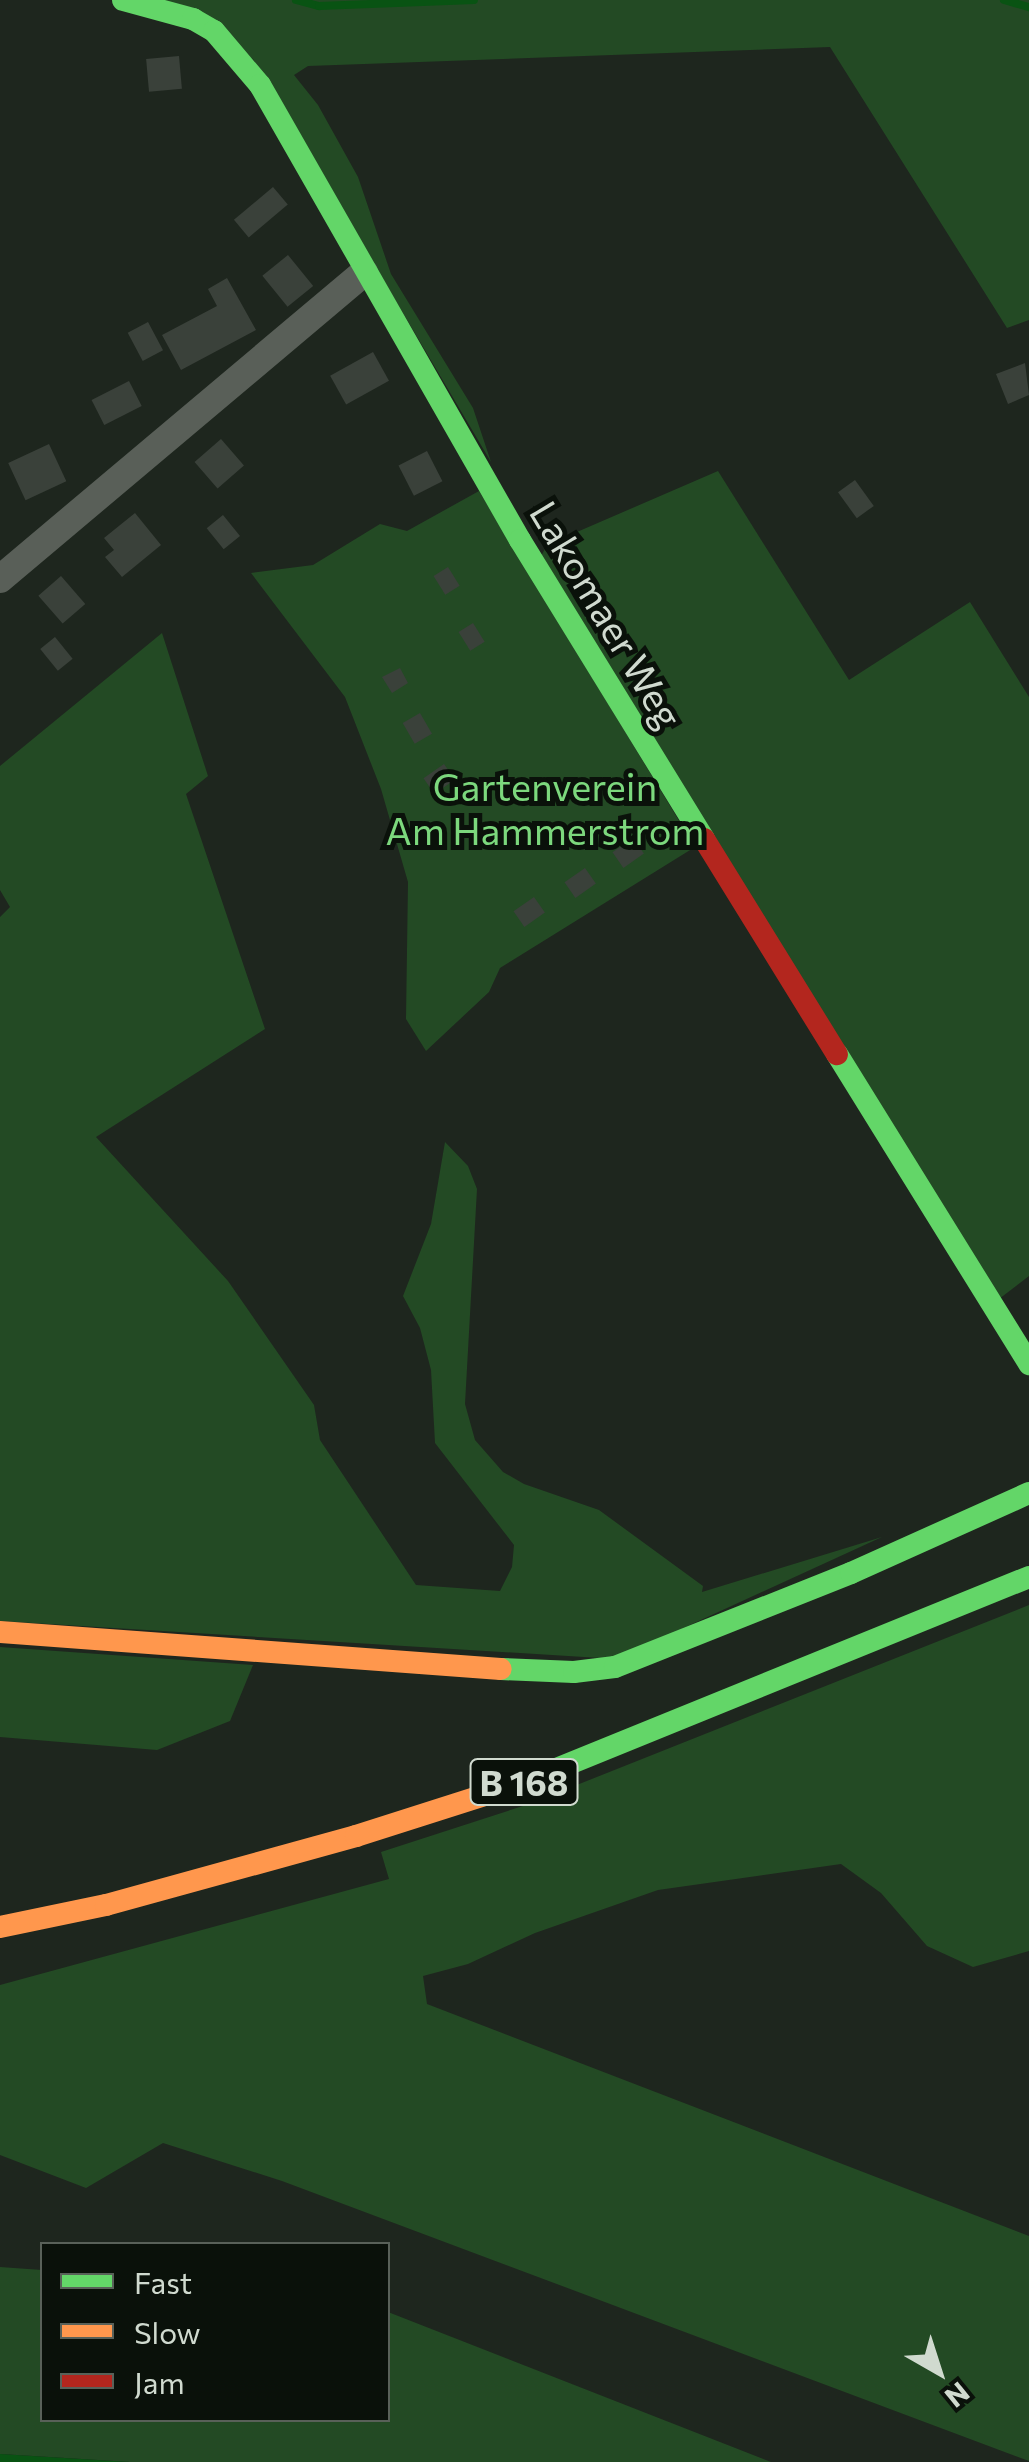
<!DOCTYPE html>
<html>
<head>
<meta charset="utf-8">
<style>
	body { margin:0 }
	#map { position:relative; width:1029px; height:2462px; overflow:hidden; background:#1e261e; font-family:Commissioner,sans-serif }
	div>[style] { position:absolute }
	.green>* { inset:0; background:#234a24 }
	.water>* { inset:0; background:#095313 }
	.stream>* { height:8px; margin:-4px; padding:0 4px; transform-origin:4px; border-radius:4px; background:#095313 }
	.building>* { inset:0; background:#3a413a; transform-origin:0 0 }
	.street>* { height:28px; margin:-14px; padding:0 14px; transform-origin:14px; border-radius:14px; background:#595f58 }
	.fast>* { height:22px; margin:-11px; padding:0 11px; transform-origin:11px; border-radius:11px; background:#63d668 }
	.slow>* { height:22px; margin:-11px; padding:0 11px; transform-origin:11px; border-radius:11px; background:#ff974d }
	.jam>* { height:22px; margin:-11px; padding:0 11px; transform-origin:11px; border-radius:11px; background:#b3261e }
	span { translate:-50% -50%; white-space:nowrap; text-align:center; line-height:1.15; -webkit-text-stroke:10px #0a110a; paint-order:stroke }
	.shield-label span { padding:2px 8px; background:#0a110a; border:2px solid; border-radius:8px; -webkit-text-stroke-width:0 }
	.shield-label { font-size:35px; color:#d0dacf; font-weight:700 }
	.street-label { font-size:38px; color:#d0dacf }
	.park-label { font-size:38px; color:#7cd87d }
	.legend { position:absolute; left:40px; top:2242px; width:350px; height:180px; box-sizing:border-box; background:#0a110a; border:2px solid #596159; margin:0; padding:12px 18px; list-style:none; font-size:30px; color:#d0dacf }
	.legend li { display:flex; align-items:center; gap:20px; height:50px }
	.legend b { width:50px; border:2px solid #596159 }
	.north { position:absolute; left:889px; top:2322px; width:100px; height:100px; -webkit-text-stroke:8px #0a110a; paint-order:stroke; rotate:141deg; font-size:28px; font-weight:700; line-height:40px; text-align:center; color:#d0dacf }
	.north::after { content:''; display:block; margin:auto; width:35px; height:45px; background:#d0dacf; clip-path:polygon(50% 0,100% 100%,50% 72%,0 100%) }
</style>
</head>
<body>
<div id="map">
	<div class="green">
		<i style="clip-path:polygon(163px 0,1029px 0,1029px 320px,1007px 328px,830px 47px,308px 66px,294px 75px,318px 105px,358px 177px,391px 274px,473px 408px,491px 462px,253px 59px)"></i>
		<i style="clip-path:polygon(718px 471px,849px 680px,970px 602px,1029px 697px,1029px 1276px,999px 1299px,541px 556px,550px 540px,570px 535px)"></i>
		<i style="clip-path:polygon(479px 491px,695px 847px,500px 968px,489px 992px,426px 1051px,406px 1019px,408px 882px,381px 789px,345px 697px,251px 573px,313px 565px,380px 524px,407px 531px)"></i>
		<i style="clip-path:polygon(162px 633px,208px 776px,186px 794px,265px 1029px,96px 1137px,228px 1281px,314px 1405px,320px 1440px,416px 1585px,500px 1591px,512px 1567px,514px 1545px,435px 1443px,431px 1370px,420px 1328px,403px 1296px,431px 1224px,445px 1142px,468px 1166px,477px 1189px,465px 1404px,475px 1440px,503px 1472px,524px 1484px,599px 1510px,703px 1586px,702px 1592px,882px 1537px,616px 1659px,0 1621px,0 917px,10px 907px,0 890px,0 766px)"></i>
		<i style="clip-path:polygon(1029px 1605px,1029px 1951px,973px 1967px,927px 1946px,881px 1893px,841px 1864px,658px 1890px,535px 1933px,468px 1964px,423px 1976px,427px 2004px,1029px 2236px,1029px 2461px,282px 2181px,163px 2143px,86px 2188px,0 2155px,0 1985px,389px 1879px,381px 1852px,529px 1804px)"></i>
		<i style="clip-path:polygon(0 1647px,253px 1665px,230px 1721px,157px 1750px,0 1737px)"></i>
		<i style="clip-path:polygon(0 2267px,42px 2270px,42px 2420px,388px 2420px,388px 2312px,771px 2462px,130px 2462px,0 2454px)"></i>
	</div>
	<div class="water">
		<i style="clip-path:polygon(0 2454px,130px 2462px,0 2462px)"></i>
	</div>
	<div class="stream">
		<i style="left:296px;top:0;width:24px;rotate:15deg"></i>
		<i style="left:319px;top:6px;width:155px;rotate:-2.2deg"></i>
		<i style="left:1004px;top:0;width:26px;rotate:16deg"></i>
	</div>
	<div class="building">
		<i style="left:179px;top:56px;width:33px;height:33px;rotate:85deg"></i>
		<i style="left:273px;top:187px;width:23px;height:51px;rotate:50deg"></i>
		<i style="left:288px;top:255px;width:40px;height:33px;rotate:51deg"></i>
		<i style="clip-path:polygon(227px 278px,256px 330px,181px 370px,162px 335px,217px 306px,208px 289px)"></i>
		<i style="left:148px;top:322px;width:32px;height:23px;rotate:62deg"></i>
		<i style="left:373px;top:352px;width:33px;height:49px;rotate:61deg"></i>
		<i style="clip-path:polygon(1025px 363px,1029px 395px,1008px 404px,996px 374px)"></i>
		<i style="left:129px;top:381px;width:28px;height:42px;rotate:63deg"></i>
		<i style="left:221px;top:439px;width:35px;height:35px;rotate:49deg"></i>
		<i style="left:49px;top:444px;width:41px;height:45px;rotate:65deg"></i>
		<i style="left:427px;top:451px;width:34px;height:32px;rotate:63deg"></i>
		<i style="left:855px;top:480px;width:32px;height:21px;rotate:54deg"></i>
		<i style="clip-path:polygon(135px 513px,161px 545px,122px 577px,105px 557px,114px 550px,104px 538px)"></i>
		<i style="left:223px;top:515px;width:27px;height:21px;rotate:51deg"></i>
		<i style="left:448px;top:567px;width:22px;height:17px;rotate:58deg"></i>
		<i style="left:61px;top:576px;width:37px;height:30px;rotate:49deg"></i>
		<i style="left:473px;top:623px;width:22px;height:17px;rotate:58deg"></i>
		<i style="left:55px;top:637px;width:28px;height:19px;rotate:51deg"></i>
		<i style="clip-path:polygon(400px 668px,408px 683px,392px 693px,382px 677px)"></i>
		<i style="left:420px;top:713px;width:24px;height:20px;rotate:60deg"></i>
		<i style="left:444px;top:764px;width:19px;height:25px;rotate:55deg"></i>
		<i style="left:633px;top:838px;width:19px;height:25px;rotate:55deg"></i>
		<i style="left:585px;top:868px;width:19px;height:25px;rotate:55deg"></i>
		<i style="left:534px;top:897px;width:19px;height:25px;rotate:55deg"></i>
	</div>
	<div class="street">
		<i style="left:0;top:579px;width:476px;rotate:-40.1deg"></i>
	</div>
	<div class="fast">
		<i style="left:123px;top:0;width:73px;rotate:15.2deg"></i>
		<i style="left:193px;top:19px;width:24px;rotate:30deg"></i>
		<i style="left:214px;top:31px;width:71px;rotate:49.6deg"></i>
		<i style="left:260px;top:85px;width:524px;rotate:60.26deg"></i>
		<i style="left:520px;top:540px;width:351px;rotate:58.4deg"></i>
		<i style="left:837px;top:1054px;width:365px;rotate:58.2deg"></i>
		<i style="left:501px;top:1669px;width:73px;rotate:2.4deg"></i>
		<i style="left:574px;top:1672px;width:41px;rotate:-7deg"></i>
		<i style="left:615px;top:1667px;width:254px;rotate:-21.7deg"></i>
		<i style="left:851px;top:1573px;width:195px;rotate:-24.2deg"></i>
		<i style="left:522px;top:1783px;width:547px;rotate:-22.11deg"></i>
	</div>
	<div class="slow">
		<i style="left:0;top:1632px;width:502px;rotate:4.22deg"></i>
		<i style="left:0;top:1927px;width:108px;rotate:-11.7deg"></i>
		<i style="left:106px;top:1905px;width:259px;rotate:-15.4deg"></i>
		<i style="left:356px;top:1836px;width:174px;rotate:-17.7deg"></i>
	</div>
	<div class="jam">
		<i style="left:704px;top:839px;width:253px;rotate:58.3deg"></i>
	</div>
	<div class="shield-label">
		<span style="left:524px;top:1782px">B 168</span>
	</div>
	<div class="street-label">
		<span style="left:607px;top:614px;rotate:59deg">Lakomaer Weg</span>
	</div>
	<div class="park-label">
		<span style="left:545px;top:808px">Gartenverein<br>Am Hammerstrom</span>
	</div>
	<ul class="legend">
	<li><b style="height:12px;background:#63d668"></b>Fast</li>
	<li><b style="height:12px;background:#ff974d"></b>Slow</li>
	<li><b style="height:12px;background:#b3261e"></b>Jam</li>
	</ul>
	<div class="north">N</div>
</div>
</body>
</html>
